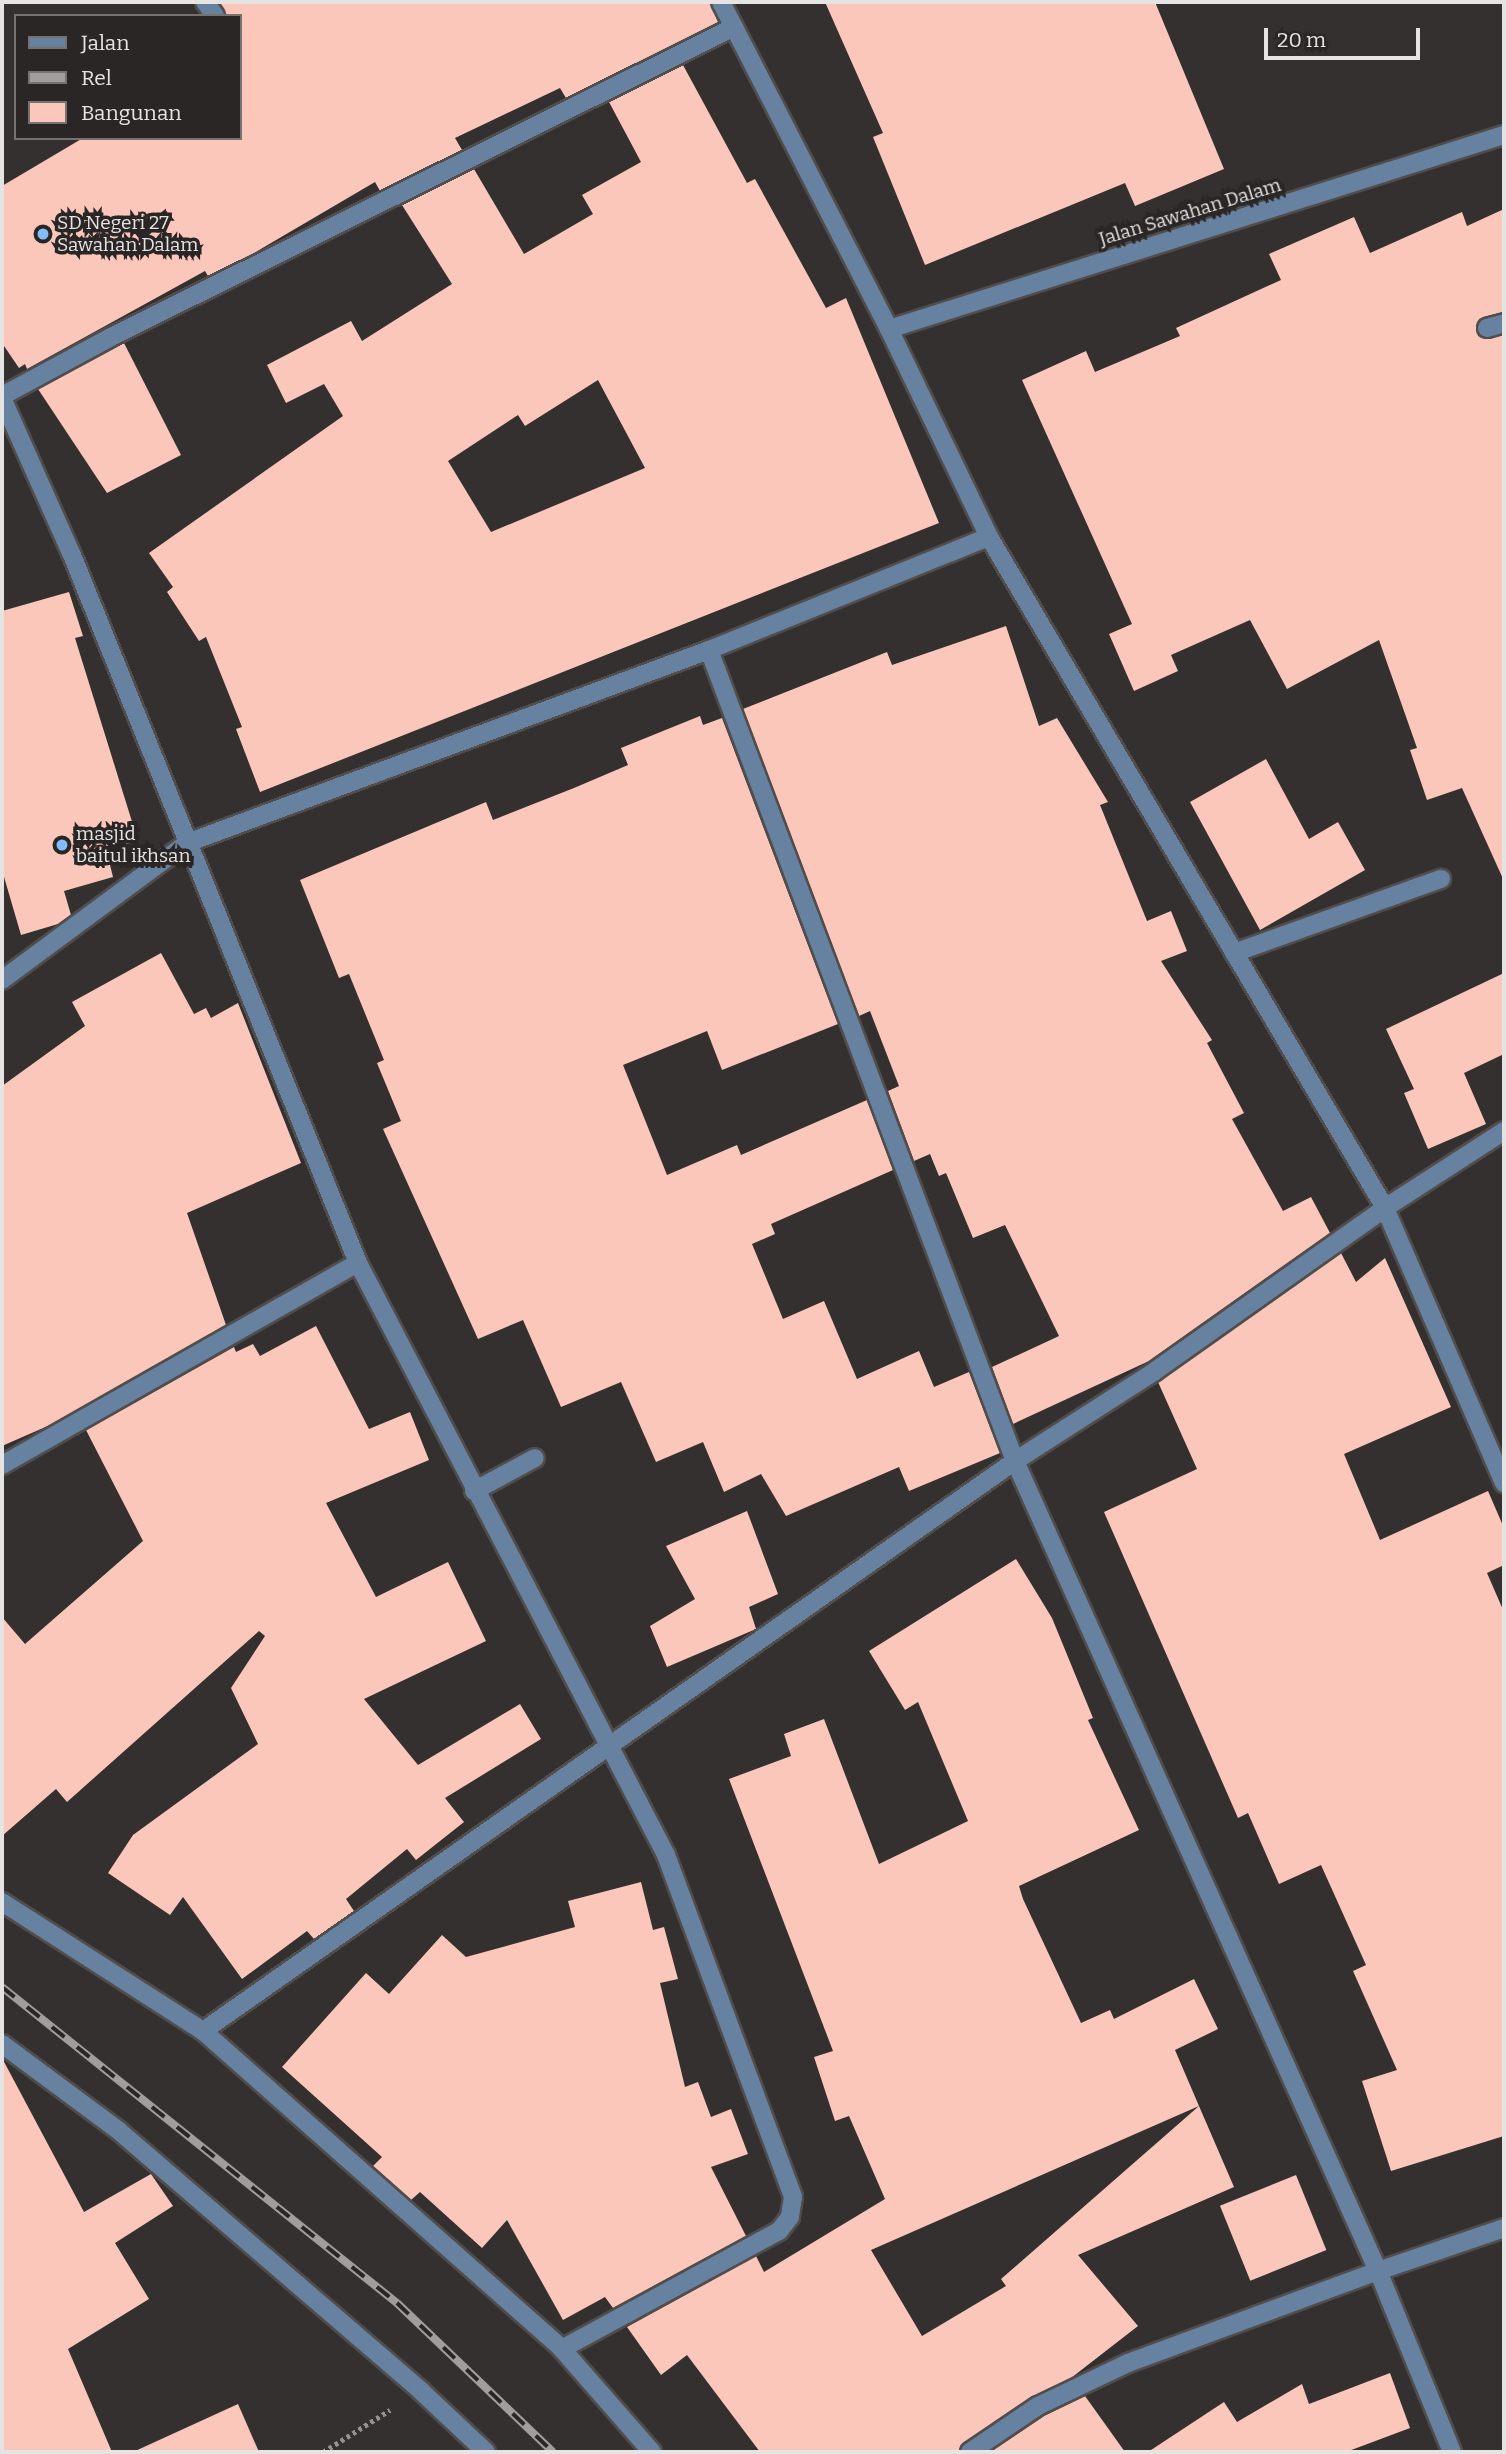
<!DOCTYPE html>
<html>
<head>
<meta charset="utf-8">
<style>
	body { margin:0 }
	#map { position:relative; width:1506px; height:2454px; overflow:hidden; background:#34302f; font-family:Bitter,serif }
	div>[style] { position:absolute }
	.building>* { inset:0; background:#fcc7bb; transform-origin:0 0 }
	.path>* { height:4.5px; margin-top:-2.25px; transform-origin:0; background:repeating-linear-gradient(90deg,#959191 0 3.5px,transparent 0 7px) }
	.roads { filter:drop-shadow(2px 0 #504d4c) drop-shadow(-2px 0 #504d4c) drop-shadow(0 2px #504d4c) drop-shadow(0 -2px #504d4c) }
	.minor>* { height:18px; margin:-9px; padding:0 9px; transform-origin:9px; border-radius:9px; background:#6782a0 }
	.rail>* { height:8px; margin-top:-4px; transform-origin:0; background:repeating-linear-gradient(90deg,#2a2625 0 16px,#a09d9c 0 32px); box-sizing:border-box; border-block:2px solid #a09d9c }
	.dots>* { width:19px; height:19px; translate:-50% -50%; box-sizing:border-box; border:4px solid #2a2625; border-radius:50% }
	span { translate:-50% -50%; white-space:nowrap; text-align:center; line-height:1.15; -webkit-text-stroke:7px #2a2625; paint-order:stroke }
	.street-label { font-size:19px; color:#e6e3e3 }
	.poi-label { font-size:19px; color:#e6e3e3 }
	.left { translate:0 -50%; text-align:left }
	.frame { position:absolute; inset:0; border:4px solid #e6e3e3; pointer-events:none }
	.legend { position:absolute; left:14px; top:14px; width:228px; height:126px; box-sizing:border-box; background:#2a2625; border:2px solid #757271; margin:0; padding:9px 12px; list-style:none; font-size:21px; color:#e6e3e3 }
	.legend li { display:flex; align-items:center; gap:14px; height:35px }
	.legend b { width:35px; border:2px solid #757271 }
	.scale { position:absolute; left:1264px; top:28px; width:156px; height:32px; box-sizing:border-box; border:4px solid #e6e3e3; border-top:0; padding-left:9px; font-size:21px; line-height:24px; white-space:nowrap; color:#e6e3e3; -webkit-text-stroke:5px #2a2625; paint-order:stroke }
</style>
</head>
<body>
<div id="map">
	<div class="building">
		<i style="clip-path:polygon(219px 2px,710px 2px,718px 22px,566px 98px,560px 88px,455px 138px,462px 150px,380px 191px,375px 182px,254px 253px,208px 276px,205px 271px,27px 369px,25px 364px,19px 368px,2px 343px,2px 186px,83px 138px,240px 138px,240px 16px,226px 16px)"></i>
		<i style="clip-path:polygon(825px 2px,1155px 2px,1224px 169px,1135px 206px,1125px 183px,925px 265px,873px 137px,883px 133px)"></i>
		<i style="clip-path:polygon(evenodd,683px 65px,747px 183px,755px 179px,826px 308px,846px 298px,939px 523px,260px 792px,236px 729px,242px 727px,206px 637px,199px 641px,167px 592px,173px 587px,149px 553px,343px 416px,324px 384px,286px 403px,267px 365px,351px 321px,362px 341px,452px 284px,402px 205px,474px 169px,524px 254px,593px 214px,582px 195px,641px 162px,609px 102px,683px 65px,598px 380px,645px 468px,491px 532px,448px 461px,518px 415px,525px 426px,598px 380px)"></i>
		<i style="clip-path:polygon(1504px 209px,1504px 312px,1483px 317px,1476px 326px,1484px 339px,1504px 335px,1504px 881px,1462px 788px,1427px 800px,1410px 750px,1417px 748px,1379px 640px,1287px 689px,1250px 620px,1171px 655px,1178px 671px,1134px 691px,1109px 634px,1132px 624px,1022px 380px,1086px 351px,1095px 372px,1180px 336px,1176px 328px,1281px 280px,1269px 254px,1354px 217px,1370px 253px,1462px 212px,1467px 226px)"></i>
		<i style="clip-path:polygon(124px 343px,181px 455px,107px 493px,38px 389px)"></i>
		<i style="clip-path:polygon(69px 592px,83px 636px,75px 638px,138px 841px,106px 849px,113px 877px,64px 891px,71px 915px,58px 924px,21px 935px,2px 870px,2px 611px)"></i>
		<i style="clip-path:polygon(1006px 626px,1039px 726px,1057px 718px,1108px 802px,1100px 805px,1147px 921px,1171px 911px,1187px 951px,1161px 961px,1212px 1040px,1207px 1043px,1244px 1113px,1232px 1119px,1283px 1211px,1311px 1197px,1330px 1233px,1149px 1361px,1013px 1424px,992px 1367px,1059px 1336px,1005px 1225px,973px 1238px,946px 1173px,939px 1176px,930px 1154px,914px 1161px,888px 1091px,899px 1086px,870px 1011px,859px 1016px,743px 709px,887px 652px,892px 665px)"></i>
		<i style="clip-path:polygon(700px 716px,703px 725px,722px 718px,838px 1024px,722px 1070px,707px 1031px,623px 1065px,667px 1175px,737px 1145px,741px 1155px,867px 1100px,893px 1170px,771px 1224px,775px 1234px,752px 1244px,783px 1319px,824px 1301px,857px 1379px,919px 1351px,934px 1387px,969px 1372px,1000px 1453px,909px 1491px,899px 1467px,786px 1516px,761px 1474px,724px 1492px,703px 1442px,656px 1462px,621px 1382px,561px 1407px,523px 1320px,478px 1339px,383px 1129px,401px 1121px,377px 1063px,384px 1060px,349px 974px,339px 978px,300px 880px,486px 802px,493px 820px,574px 788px,628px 765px,621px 748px)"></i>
		<i style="clip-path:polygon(1266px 759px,1309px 839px,1338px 822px,1365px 870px,1260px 930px,1190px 802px)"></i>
		<i style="clip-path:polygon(161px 953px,194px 1014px,206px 1008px,211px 1018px,238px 1003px,301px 1163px,187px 1213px,226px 1325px,50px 1425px,2px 1446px,2px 1086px,85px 1026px,72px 1002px)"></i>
		<i style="clip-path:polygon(1504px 973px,1504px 1054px,1464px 1073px,1486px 1124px,1428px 1149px,1404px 1093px,1414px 1089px,1386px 1029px)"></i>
		<i style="clip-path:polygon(1341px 1253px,1356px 1282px,1385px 1258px,1451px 1407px,1344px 1454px,1380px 1540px,1488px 1491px,1504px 1528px,1504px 1565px,1487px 1573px,1504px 1612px,1504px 2136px,1391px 2171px,1362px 2081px,1397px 2070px,1353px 1971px,1366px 1965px,1321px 1865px,1279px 1884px,1248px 1813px,1238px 1818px,1104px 1512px,1197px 1469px,1158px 1382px)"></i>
		<i style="clip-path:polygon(316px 1326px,369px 1429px,410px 1412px,429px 1460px,326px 1503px,376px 1597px,448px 1562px,486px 1641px,364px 1699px,418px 1765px,520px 1704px,541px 1739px,445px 1798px,464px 1822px,416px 1860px,407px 1849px,346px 1899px,354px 1911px,314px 1939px,307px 1931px,242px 1979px,183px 1897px,170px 1915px,108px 1873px,133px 1835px,258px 1744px,231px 1688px,265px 1636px,259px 1631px,67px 1802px,56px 1789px,2px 1836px,2px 1617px,25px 1644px,143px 1541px,86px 1430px,234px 1347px,236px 1352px,253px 1344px,260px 1356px)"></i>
		<i style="clip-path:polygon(747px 1511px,778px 1594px,749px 1607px,756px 1629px,667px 1667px,650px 1626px,695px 1599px,666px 1546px)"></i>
		<i style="clip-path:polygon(1016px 1559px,1052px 1618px,1093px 1718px,1088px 1720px,1139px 1830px,1019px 1886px,1023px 1899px,1081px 2023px,1110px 2010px,1114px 2019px,1194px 1979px,1218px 2029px,1175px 2050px,1199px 2106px,871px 2250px,922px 2336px,1006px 2286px,1001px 2279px,1199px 2106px,1234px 2187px,1078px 2255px,1138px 2326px,1071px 2378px,1032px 2397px,964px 2443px,959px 2452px,760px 2452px,687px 2355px,661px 2375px,627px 2327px,756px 2256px,764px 2272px,885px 2199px,849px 2116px,835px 2121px,814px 2057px,833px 2051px,729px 1779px,791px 1756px,784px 1734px,824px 1719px,879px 1864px,968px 1821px,918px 1702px,905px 1710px,869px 1651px)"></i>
		<i style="clip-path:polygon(641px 1882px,653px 1930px,664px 1927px,678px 1979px,660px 1983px,685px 2087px,698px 2082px,711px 2117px,731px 2109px,748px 2154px,711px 2167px,746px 2236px,613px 2308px,605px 2297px,563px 2320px,507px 2220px,482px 2248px,420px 2192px,411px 2200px,373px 2166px,382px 2157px,282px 2067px,366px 1973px,389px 1994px,442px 1935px,466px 1957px,575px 1927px,568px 1901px)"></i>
		<i style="clip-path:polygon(2px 2058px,84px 2212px,151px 2174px,173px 2206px,115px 2243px,149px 2299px,68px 2349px,112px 2452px,2px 2452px)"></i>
		<i style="left:1296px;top:2175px;width:81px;height:82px;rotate:68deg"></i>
		<i style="clip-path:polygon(1390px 2373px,1410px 2428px,1346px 2452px,1148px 2452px,1224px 2402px,1237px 2422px,1302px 2384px,1309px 2404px)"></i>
		<i style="clip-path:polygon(1085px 2396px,1125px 2452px,990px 2452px,1044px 2416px)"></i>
		<i style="clip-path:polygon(238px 2404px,259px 2452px,133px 2452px)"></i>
	</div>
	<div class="path">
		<i style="left:323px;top:2452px;width:79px;rotate:-32.1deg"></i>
	</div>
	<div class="roads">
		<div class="minor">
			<i style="left:205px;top:2px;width:17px;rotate:54deg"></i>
			<i style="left:721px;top:2px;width:368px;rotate:62.8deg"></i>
			<i style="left:889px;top:329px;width:231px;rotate:64.3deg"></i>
			<i style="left:989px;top:537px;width:779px;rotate:59.45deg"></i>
			<i style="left:1385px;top:1208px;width:300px;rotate:66.6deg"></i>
			<i style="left:1487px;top:328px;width:18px;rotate:-16deg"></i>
			<i style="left:889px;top:329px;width:645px;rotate:-17.51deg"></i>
			<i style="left:2px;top:396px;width:124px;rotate:-28.4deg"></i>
			<i style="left:111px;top:337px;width:696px;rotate:-26.45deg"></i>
			<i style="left:2px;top:398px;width:172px;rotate:66deg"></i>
			<i style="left:72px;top:555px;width:764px;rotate:68deg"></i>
			<i style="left:358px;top:1263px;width:667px;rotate:62.51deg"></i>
			<i style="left:666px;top:1855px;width:365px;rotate:69.6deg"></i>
			<i style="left:793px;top:2197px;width:20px;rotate:99deg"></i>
			<i style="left:790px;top:2217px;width:18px;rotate:128deg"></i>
			<i style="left:779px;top:2231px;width:247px;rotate:151.5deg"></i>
			<i style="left:1234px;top:953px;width:220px;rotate:-19.7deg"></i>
			<i style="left:2px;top:980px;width:230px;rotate:-36.5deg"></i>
			<i style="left:187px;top:843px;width:557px;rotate:-20.29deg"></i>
			<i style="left:2px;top:1465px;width:409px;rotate:-29.6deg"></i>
			<i style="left:474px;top:1491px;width:69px;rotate:-28.4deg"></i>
			<i style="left:2px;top:1902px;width:239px;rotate:32.7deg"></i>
			<i style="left:203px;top:2031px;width:480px;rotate:41.5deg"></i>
			<i style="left:562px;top:2349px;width:137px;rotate:48.9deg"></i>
			<i style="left:203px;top:2031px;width:992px;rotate:-35.07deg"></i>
			<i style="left:1015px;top:1461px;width:166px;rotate:-32.7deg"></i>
			<i style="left:1155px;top:1371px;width:282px;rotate:-35.3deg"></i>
			<i style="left:1385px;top:1208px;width:142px;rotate:-32.9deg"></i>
			<i style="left:2px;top:2044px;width:146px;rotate:36.6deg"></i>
			<i style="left:119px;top:2131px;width:399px;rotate:40.7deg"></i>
			<i style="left:421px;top:2391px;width:89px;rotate:43.2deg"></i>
			<i style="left:970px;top:2452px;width:82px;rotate:-34.1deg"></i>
			<i style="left:1038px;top:2406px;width:100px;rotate:-25.5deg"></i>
			<i style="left:1128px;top:2363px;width:266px;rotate:-20.2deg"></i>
			<i style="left:1378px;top:2271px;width:888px;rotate:-114.14deg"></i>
			<i style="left:1015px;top:1461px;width:867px;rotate:-110.67deg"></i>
			<i style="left:709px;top:650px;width:302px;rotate:-22deg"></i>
			<i style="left:1452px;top:2452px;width:196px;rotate:-112.2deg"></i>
			<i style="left:1378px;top:2271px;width:133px;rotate:-18.8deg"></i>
		</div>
	</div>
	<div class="rail">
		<i style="left:2px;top:1987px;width:506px;rotate:38.66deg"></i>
		<i style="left:397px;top:2303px;width:216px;rotate:43.7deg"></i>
	</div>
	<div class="dots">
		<i style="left:43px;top:234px;background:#83bcfb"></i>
		<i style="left:62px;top:845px;background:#83bcfb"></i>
	</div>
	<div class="street-label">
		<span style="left:1190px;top:212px;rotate:-17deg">Jalan Sawahan Dalam</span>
	</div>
	<div class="poi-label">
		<span class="left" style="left:57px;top:234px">SD Negeri 27<br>Sawahan Dalam</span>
		<span class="left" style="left:76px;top:845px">masjid<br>baitul ikhsan</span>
	</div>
	<div class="frame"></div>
	<ul class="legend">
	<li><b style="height:9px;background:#6782a0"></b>Jalan</li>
	<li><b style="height:9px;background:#a09d9c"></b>Rel</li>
	<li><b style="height:19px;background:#fcc7bb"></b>Bangunan</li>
	</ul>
	<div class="scale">20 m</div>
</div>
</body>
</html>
